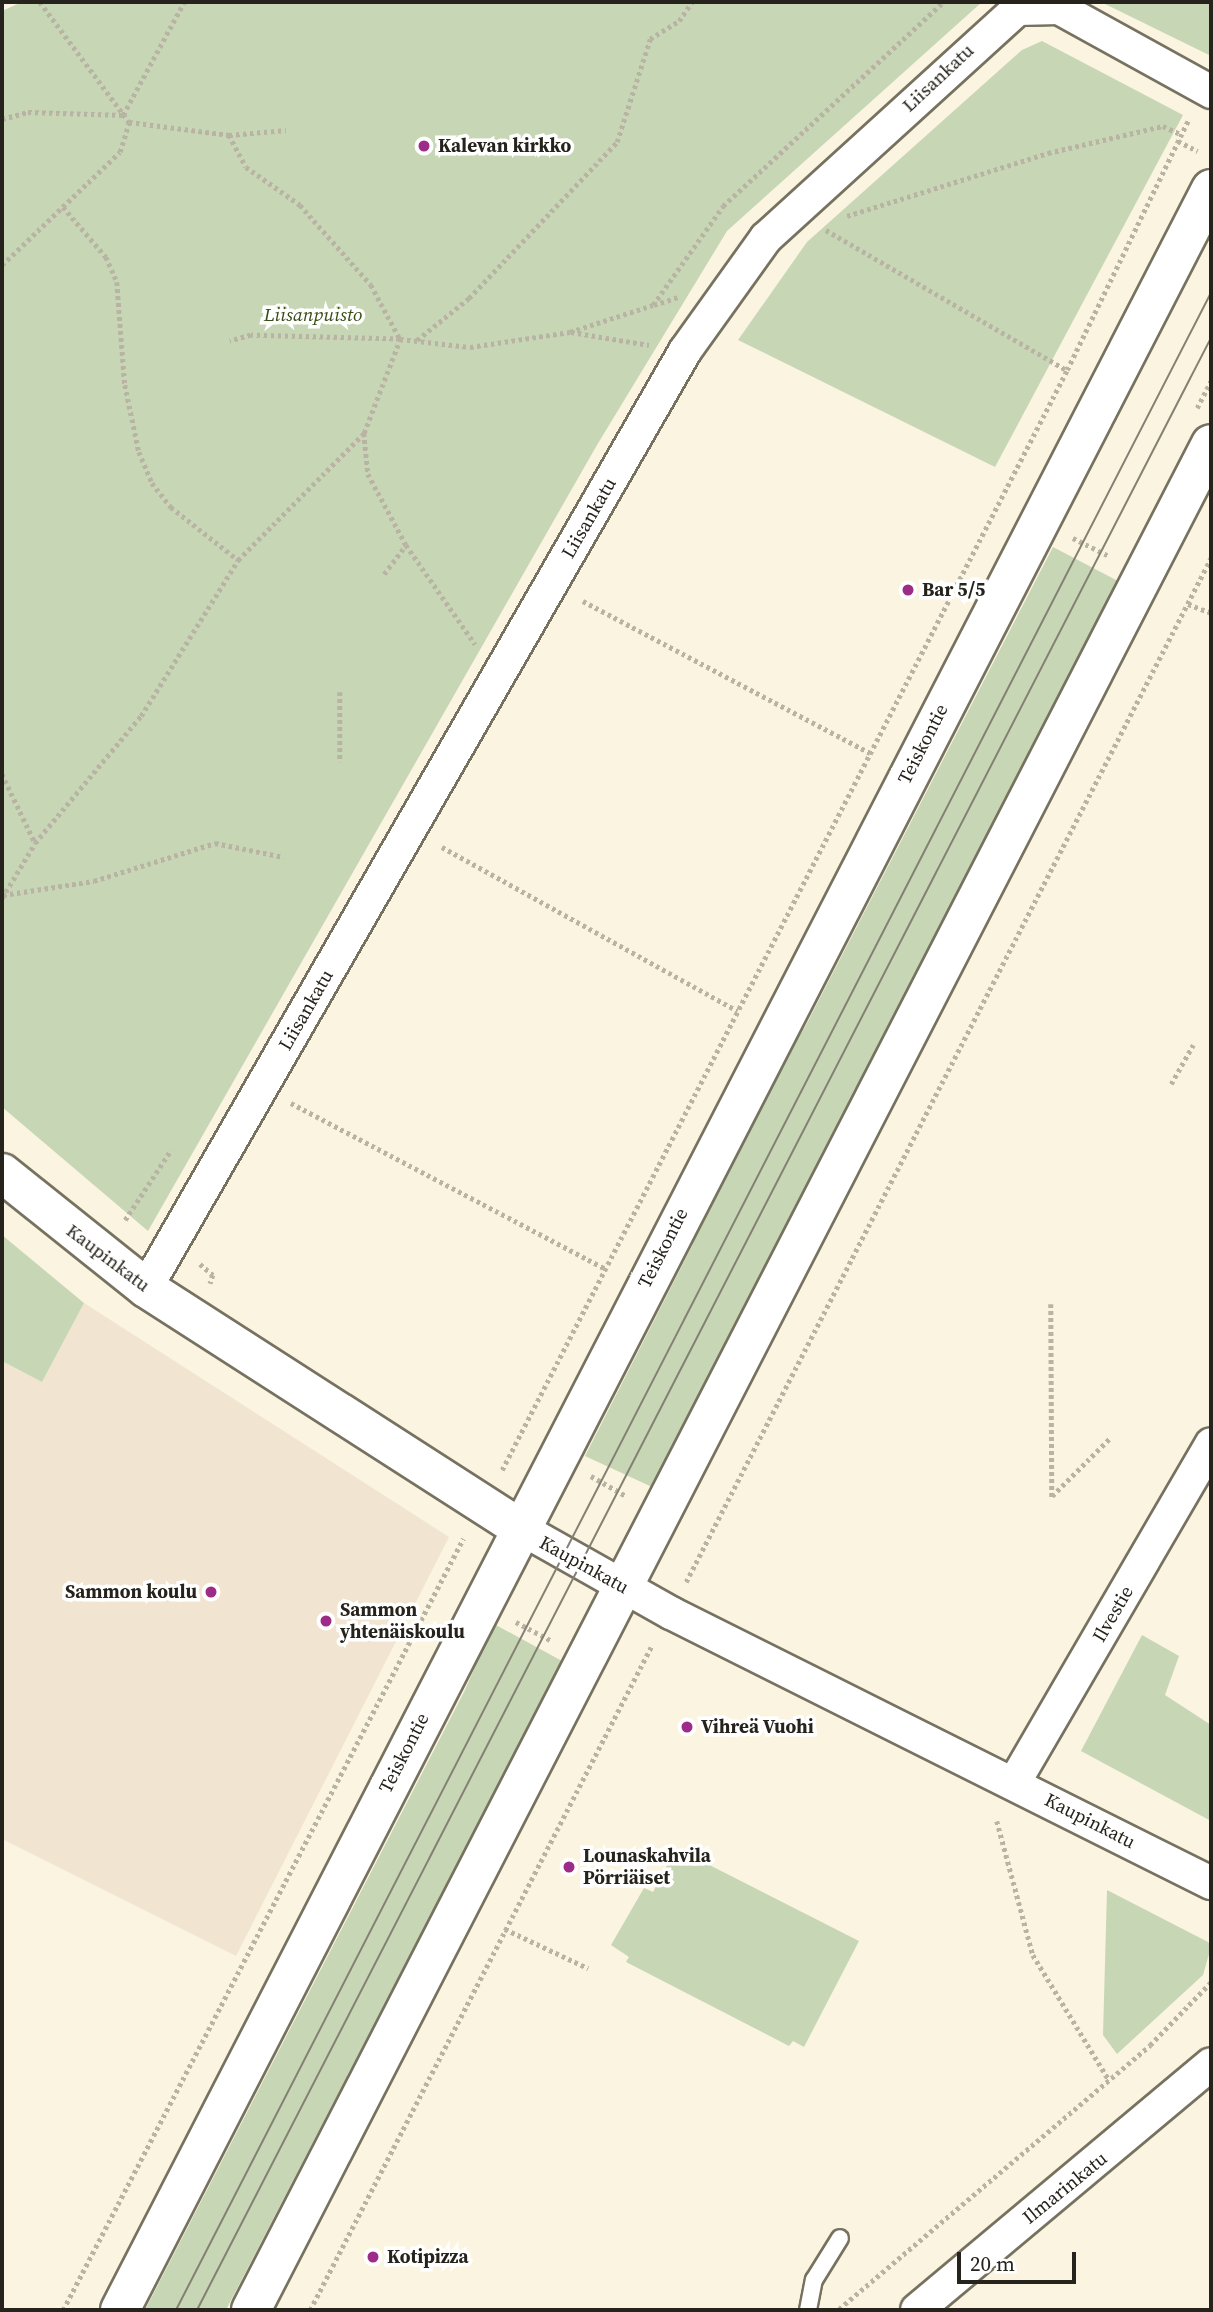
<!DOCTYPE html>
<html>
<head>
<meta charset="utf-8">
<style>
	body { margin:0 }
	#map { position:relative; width:1213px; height:2312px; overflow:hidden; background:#faf4e0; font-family:"Source Serif 4",serif }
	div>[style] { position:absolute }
	.education>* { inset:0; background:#f1e4d0 }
	.green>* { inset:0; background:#c7d7b5 }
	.path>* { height:4.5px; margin-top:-2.25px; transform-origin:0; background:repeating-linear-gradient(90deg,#b8b3a3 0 3.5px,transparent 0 7px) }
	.roads { filter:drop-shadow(2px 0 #777260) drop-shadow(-2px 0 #777260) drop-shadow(0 2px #777260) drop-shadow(0 -2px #777260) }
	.lane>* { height:16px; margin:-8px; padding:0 8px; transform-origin:8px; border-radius:8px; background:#fff }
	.street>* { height:32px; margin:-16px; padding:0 16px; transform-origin:16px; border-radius:16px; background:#fff }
	.secondary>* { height:38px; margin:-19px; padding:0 19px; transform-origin:19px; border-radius:19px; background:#fff }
	.primary>* { height:38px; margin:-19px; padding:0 19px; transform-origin:19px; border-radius:19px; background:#fff }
	.tram>* { height:2px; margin:-1px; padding:0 1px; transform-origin:1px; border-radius:1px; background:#848073 }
	.dots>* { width:19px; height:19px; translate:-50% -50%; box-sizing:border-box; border:4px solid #fff; border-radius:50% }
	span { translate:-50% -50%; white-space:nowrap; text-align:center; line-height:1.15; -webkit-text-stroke:7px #fff; paint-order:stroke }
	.street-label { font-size:19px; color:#25231b }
	.poi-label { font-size:19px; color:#25231b; font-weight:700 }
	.left { translate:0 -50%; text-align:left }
	.right { translate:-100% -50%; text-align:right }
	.park-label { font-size:19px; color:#364c12; font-style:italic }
	.frame { position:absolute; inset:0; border:4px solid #25231b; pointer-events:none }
	.scale { position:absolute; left:957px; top:2252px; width:119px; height:32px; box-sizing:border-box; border:4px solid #25231b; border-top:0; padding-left:9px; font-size:21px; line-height:24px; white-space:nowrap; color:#25231b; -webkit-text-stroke:5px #fff; paint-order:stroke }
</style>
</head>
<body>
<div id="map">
	<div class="education">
		<i style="clip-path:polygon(84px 1303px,449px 1537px,236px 1956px,2px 1839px,2px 1361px,42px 1382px)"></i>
	</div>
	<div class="green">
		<i style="clip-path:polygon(22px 2px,982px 2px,727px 231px,597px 445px,148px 1231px,2px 1107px,2px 11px)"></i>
		<i style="clip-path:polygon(1101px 2px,1211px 2px,1211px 50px,1209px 55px)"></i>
		<i style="clip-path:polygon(1042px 41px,1183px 115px,995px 467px,738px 340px,807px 242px,1022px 50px)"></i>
		<i style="clip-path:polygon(1053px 547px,1118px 581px,652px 1487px,585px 1456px,692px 1246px,715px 1176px,806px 1025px)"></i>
		<i style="clip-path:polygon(2px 1235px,84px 1303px,42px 1382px,2px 1361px)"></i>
		<i style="clip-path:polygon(494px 1624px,562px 1661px,226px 2310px,145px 2310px,464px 1692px)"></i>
		<i style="clip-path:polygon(1142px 1635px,1179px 1656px,1165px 1695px,1211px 1725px,1211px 1821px,1081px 1751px)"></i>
		<i style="clip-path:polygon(676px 1848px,859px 1941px,804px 2047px,793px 2041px,789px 2046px,626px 1962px,629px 1957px,611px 1945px,644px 1888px,653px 1892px)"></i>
		<i style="clip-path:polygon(1107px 1890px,1208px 1942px,1211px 1947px,1203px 1975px,1117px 2054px,1103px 2035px)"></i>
	</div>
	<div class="path">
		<i style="left:40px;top:2px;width:149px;rotate:53.4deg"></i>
		<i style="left:129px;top:122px;width:101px;rotate:7.4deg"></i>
		<i style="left:229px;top:135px;width:36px;rotate:62deg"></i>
		<i style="left:246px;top:167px;width:66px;rotate:35.1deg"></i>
		<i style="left:300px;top:205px;width:107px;rotate:48.4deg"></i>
		<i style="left:371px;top:285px;width:61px;rotate:61.8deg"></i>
		<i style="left:400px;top:339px;width:149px;rotate:-178.5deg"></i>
		<i style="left:251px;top:335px;width:22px;rotate:164deg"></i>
		<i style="left:2px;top:119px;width:27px;rotate:-15deg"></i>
		<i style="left:28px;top:112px;width:95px;rotate:1.8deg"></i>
		<i style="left:123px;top:115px;width:128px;rotate:-61.6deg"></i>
		<i style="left:229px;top:135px;width:57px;rotate:-5deg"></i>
		<i style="left:1178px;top:141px;width:22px;rotate:27deg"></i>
		<i style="left:63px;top:207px;width:66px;rotate:49.3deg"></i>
		<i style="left:106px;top:257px;width:27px;rotate:66deg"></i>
		<i style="left:117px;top:282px;width:103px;rotate:85.6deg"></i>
		<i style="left:125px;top:385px;width:68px;rotate:78.2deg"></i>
		<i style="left:139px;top:452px;width:34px;rotate:67deg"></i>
		<i style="left:152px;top:483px;width:31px;rotate:52deg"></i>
		<i style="left:171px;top:507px;width:85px;rotate:38.3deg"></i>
		<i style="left:847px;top:216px;width:211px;rotate:-17.4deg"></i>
		<i style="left:1048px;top:153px;width:118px;rotate:-13.2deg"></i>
		<i style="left:1163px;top:126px;width:21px;rotate:25deg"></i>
		<i style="left:826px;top:230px;width:279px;rotate:30.2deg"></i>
		<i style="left:2px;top:265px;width:163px;rotate:-43.8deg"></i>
		<i style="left:120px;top:152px;width:31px;rotate:-73deg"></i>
		<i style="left:654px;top:305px;width:26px;rotate:-18deg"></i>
		<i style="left:571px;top:332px;width:79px;rotate:9.5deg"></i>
		<i style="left:417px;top:340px;width:67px;rotate:-38.9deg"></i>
		<i style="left:469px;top:298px;width:215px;rotate:-46.5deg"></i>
		<i style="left:617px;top:142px;width:108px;rotate:-72.2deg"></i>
		<i style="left:650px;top:39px;width:34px;rotate:-32deg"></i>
		<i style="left:679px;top:21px;width:23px;rotate:-56deg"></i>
		<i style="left:1197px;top:408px;width:30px;rotate:-63deg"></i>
		<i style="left:364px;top:433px;width:41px;rotate:84.4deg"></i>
		<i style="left:368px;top:474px;width:81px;rotate:61.8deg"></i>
		<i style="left:406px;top:545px;width:121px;rotate:55.1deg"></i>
		<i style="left:1073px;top:538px;width:40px;rotate:26.6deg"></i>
		<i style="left:384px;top:574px;width:36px;rotate:-53deg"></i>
		<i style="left:583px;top:601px;width:325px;rotate:27.9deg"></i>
		<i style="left:1188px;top:604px;width:25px;rotate:21deg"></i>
		<i style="left:340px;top:692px;width:70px;rotate:90deg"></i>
		<i style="left:2px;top:774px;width:76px;rotate:64.4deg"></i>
		<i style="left:442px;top:847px;width:338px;rotate:29deg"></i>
		<i style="left:3px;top:895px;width:92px;rotate:-8.7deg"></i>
		<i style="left:94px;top:881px;width:127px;rotate:-17.4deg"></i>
		<i style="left:215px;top:843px;width:70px;rotate:11.5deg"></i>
		<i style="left:2px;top:898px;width:64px;rotate:-59deg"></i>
		<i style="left:35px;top:843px;width:165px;rotate:-50.2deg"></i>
		<i style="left:141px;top:716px;width:184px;rotate:-58.1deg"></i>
		<i style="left:238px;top:560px;width:179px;rotate:-45.2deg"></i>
		<i style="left:364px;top:433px;width:101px;rotate:-69deg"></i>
		<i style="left:400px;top:339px;width:70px;rotate:6.5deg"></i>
		<i style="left:470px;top:347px;width:101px;rotate:-8.5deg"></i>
		<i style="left:570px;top:332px;width:87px;rotate:-18deg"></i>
		<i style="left:653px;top:305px;width:121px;rotate:-54.7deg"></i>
		<i style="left:723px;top:206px;width:300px;rotate:-42.8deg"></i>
		<i style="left:1171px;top:1084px;width:45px;rotate:-60.6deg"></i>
		<i style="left:291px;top:1103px;width:356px;rotate:27.8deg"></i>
		<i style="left:125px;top:1220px;width:84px;rotate:-56.7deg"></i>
		<i style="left:200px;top:1264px;width:17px;rotate:40deg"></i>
		<i style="left:213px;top:1275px;width:9px;rotate:108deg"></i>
		<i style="left:1051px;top:1304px;width:193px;rotate:89.7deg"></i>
		<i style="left:502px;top:1470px;width:1237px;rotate:-62.81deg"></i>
		<i style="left:1067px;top:370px;width:277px;rotate:-64.1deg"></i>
		<i style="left:591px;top:1476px;width:40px;rotate:29.7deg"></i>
		<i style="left:1052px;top:1496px;width:82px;rotate:-45deg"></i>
		<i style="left:686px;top:1582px;width:1151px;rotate:-62.86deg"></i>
		<i style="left:516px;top:1622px;width:41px;rotate:27.8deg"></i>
		<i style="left:997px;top:1821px;width:139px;rotate:75deg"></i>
		<i style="left:1033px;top:1955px;width:146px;rotate:58.7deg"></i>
		<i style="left:505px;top:1929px;width:92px;rotate:25.2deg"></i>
		<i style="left:839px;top:2309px;width:408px;rotate:-40.3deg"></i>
		<i style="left:1150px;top:2045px;width:88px;rotate:-45.9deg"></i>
		<i style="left:63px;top:2310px;width:869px;rotate:-62.58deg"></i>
		<i style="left:310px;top:2310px;width:748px;rotate:-62.78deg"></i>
	</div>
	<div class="roads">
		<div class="lane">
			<i style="left:808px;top:2310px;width:31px;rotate:-79deg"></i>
			<i style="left:814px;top:2280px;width:49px;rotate:-58.2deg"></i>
		</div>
		<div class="street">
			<i style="left:146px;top:1288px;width:1081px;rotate:-60.09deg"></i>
			<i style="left:685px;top:351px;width:139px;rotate:-54.4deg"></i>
			<i style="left:766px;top:238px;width:341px;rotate:-42.3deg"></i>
			<i style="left:1018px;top:9px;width:41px;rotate:-1.4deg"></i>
			<i style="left:1059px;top:8px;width:174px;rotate:28.9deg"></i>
			<i style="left:520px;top:1528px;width:173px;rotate:29.4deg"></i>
			<i style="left:671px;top:1613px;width:604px;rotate:26.57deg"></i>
			<i style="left:1014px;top:1783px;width:392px;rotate:-59.8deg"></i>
			<i style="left:917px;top:2310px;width:383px;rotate:-39.9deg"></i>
		</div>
		<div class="secondary">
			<i style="left:2px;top:1173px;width:184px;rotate:38.6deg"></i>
			<i style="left:146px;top:1288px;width:444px;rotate:32.7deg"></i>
		</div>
		<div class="primary">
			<i style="left:120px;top:2310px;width:2385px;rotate:-62.78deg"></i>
			<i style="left:251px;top:2310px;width:2098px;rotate:-62.78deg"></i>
		</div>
	</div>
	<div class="tram">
		<i style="left:176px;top:2310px;width:2267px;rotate:-62.84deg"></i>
		<i style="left:197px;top:2310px;width:2217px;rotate:-62.79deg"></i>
	</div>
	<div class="dots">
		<i style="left:424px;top:146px;background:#9d2c89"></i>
		<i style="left:908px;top:590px;background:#9d2c89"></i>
		<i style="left:211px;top:1592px;background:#9d2c89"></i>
		<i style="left:326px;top:1621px;background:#9d2c89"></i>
		<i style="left:687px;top:1727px;background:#9d2c89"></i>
		<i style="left:569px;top:1867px;background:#9d2c89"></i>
		<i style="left:373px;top:2257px;background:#9d2c89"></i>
	</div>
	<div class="street-label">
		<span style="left:938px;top:78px;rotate:-43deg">Liisankatu</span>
		<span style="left:589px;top:518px;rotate:-60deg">Liisankatu</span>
		<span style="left:923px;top:744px;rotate:-63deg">Teiskontie</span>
		<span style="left:306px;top:1010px;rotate:-60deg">Liisankatu</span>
		<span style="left:663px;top:1248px;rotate:-63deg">Teiskontie</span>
		<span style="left:108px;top:1258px;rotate:37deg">Kaupinkatu</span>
		<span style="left:584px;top:1565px;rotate:29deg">Kaupinkatu</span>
		<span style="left:1113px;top:1614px;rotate:-60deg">Ilvestie</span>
		<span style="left:404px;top:1753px;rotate:-63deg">Teiskontie</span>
		<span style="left:1090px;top:1821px;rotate:27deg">Kaupinkatu</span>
		<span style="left:1065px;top:2188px;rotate:-39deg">Ilmarinkatu</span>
	</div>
	<div class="poi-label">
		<span class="left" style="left:438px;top:146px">Kalevan kirkko</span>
		<span class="left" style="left:922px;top:590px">Bar 5/5</span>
		<span class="right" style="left:197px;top:1592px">Sammon koulu</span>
		<span class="left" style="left:340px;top:1621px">Sammon<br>yhtenäiskoulu</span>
		<span class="left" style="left:701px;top:1727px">Vihreä Vuohi</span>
		<span class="left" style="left:583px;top:1867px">Lounaskahvila<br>Pörriäiset</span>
		<span class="left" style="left:387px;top:2257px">Kotipizza</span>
	</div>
	<div class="park-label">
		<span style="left:313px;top:315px">Liisanpuisto</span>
	</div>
	<div class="frame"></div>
	<div class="scale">20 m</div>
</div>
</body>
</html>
